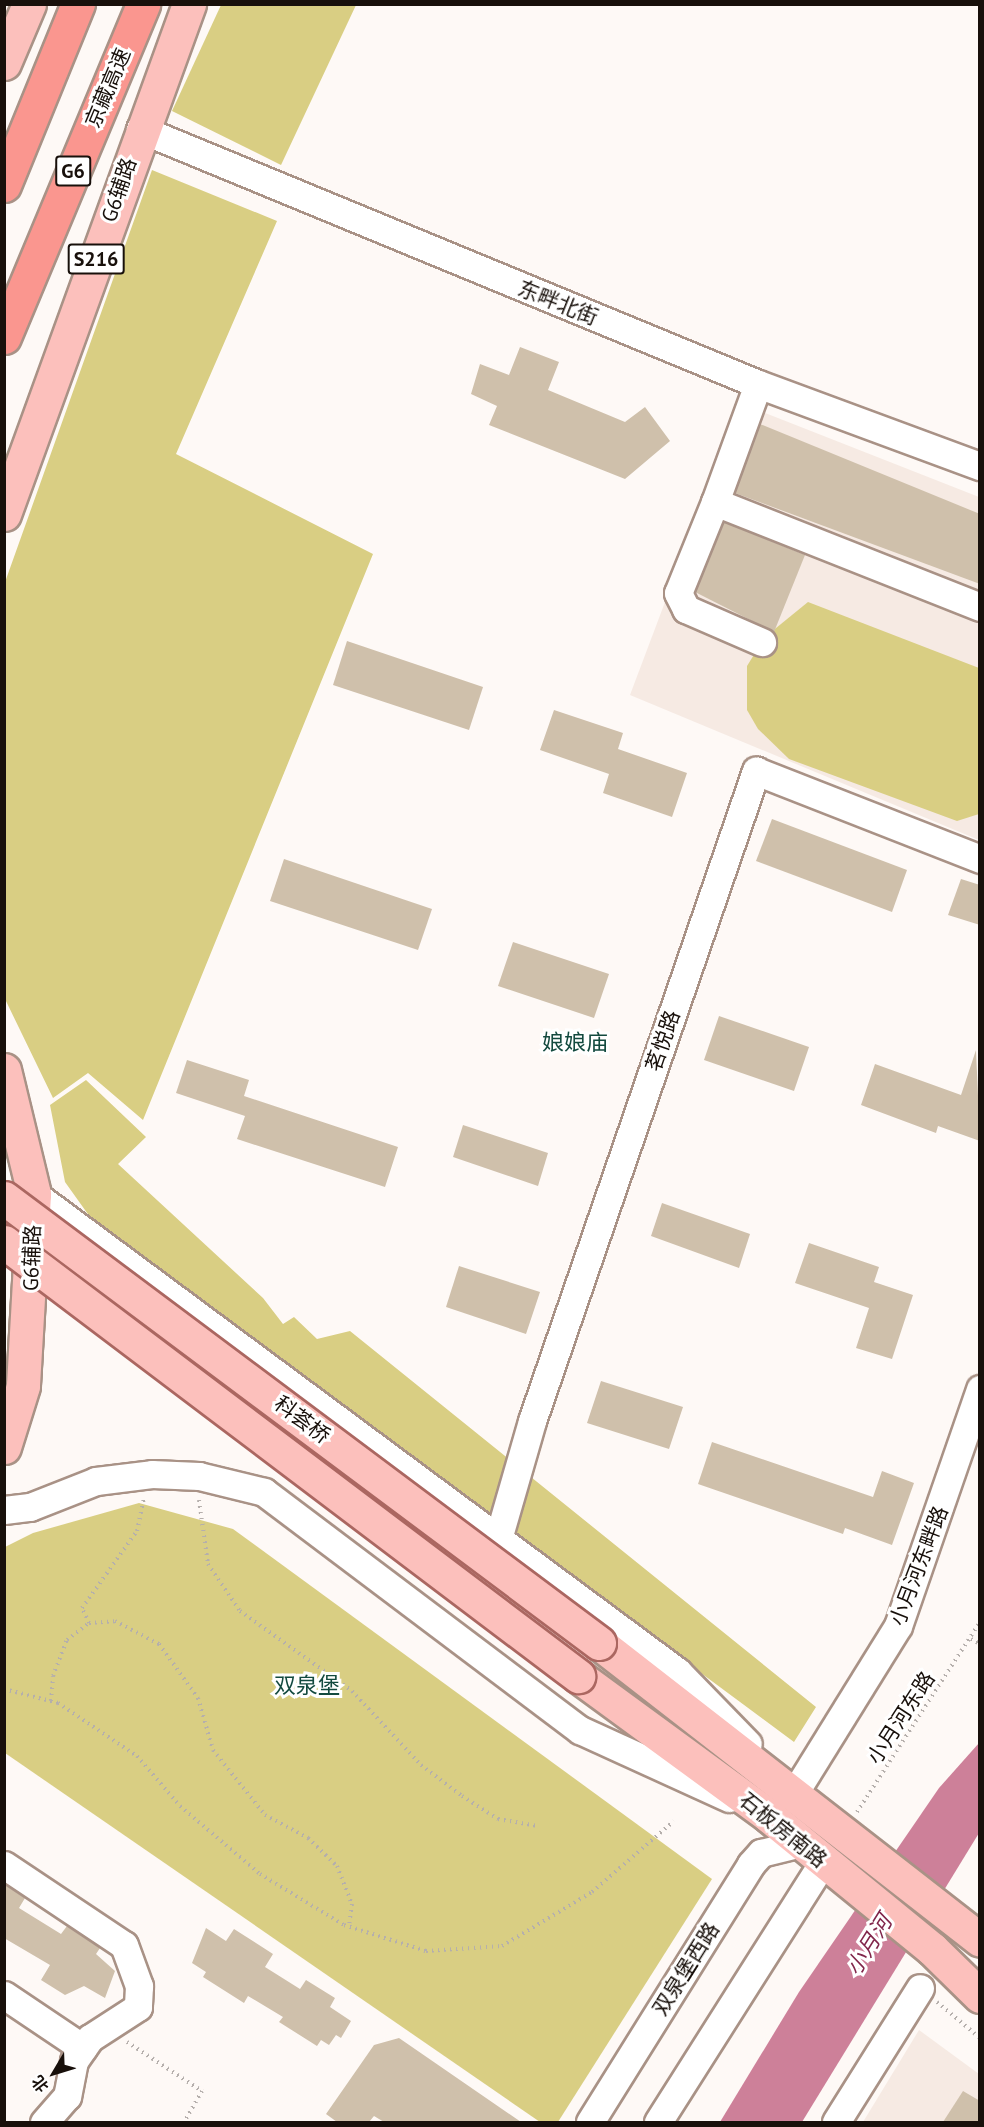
<!DOCTYPE html>
<html>
<head>
<meta charset="utf-8">
<style>
	body { margin:0 }
	#map { position:relative; width:984px; height:2127px; overflow:hidden; background:#fef9f6; font-family:"PT Sans","Noto Sans SC",sans-serif }
	div>[style] { position:absolute }
	.built>* { inset:0; background:#f6eae3 }
	.green>* { inset:0; background:#d9ce83 }
	.water>* { inset:0; background:#cd8099 }
	.building>* { inset:0; background:#cfc0ab }
	.path>* { height:4px; margin-top:-2px; transform-origin:0; background:repeating-linear-gradient(90deg,#b5afac 0 1.5px,transparent 0 6px) }
	.roads { filter:drop-shadow(2px 0 #a99286) drop-shadow(-2px 0 #a99286) drop-shadow(0 2px #a99286) drop-shadow(0 -2px #a99286) }
	.minor>* { height:27px; margin:-13.5px; padding:0 13.5px; transform-origin:13.5px; border-radius:13.5px; background:#fff }
	.major>* { height:33px; margin:-16.5px; padding:0 16.5px; transform-origin:16.5px; border-radius:16.5px; background:#fcc0bc }
	.highway>* { height:33px; margin:-16.5px; padding:0 16.5px; transform-origin:16.5px; border-radius:16.5px; background:#fa968f }
	.bridges { filter:drop-shadow(2px 0 #ab6761) drop-shadow(-2px 0 #ab6761) drop-shadow(0 2px #ab6761) drop-shadow(0 -2px #ab6761) }
	.major-bridge>* { height:33px; margin:-16.5px; padding:0 16.5px; transform-origin:16.5px; border-radius:16.5px; background:#fcc0bc }
	span { translate:-50% -50%; white-space:nowrap; text-align:center; line-height:1.15; -webkit-text-stroke:6px #fff; paint-order:stroke }
	.shield-label span { padding:2px 4px; background:#fff; border:2px solid; border-radius:4px; -webkit-text-stroke-width:0 }
	.shield-label { font-size:20px; color:#18100b; font-weight:700 }
	.street-label { font-size:21px; color:#18100b }
	.neighbourhood-label { font-size:22px; color:#134a3f }
	.water-label { font-size:22px; color:#81264b; font-style:italic }
	.frame { position:absolute; inset:0; border:6px solid #18100b; pointer-events:none }
	.north { position:absolute; left:24px; top:2043px; width:60px; height:60px; -webkit-text-stroke:4px #fff; paint-order:stroke; rotate:232deg; font-size:16px; font-weight:700; line-height:24px; text-align:center; color:#18100b }
	.north::after { content:''; display:block; margin:auto; width:21px; height:27px; background:#18100b; clip-path:polygon(50% 0,100% 100%,50% 72%,0 100%) }
</style>
</head>
<body>
<div id="map">
	<div class="built">
		<div style="clip-path:polygon(740px 403px,979px 497px,979px 840px,630px 695px)"></div>
		<div style="clip-path:polygon(919px 2030px,979px 2074px,979px 2122px,863px 2122px)"></div>
	</div>
	<div class="green">
		<div style="clip-path:polygon(221px 5px,356px 5px,281px 165px,172px 111px)"></div>
		<div style="clip-path:polygon(152px 170px,277px 221px,176px 454px,373px 554px,143px 1120px,88px 1073px,53px 1098px,5px 999px,4px 585px)"></div>
		<div style="clip-path:polygon(808px 602px,979px 668px,979px 814px,957px 821px,789px 759px,758px 729px,747px 710px,747px 666px,765px 637px)"></div>
		<div style="clip-path:polygon(86px 1080px,146px 1137px,118px 1164px,263px 1298px,283px 1324px,294px 1317px,317px 1339px,350px 1331px,816px 1707px,794px 1742px,95px 1224px,65px 1182px,50px 1105px)"></div>
		<div style="clip-path:polygon(139px 1503px,233px 1529px,712px 1879px,558px 2122px,540px 2122px,5px 1753px,5px 1547px,33px 1533px)"></div>
	</div>
	<div class="water">
		<div style="clip-path:polygon(979px 1743px,979px 1833px,802px 2122px,720px 2122px,799px 1992px,939px 1788px)"></div>
	</div>
	<div class="building">
		<div style="clip-path:polygon(520px 347px,559px 362px,548px 390px,625px 422px,645px 407px,670px 441px,625px 479px,489px 425px,497px 406px,471px 394px,480px 364px,509px 375px)"></div>
		<div style="clip-path:polygon(760px 424px,980px 514px,980px 584px,735px 493px)"></div>
		<div style="clip-path:polygon(724px 522px,805px 555px,774px 632px,695px 592px)"></div>
		<div style="clip-path:polygon(347px 641px,483px 687px,469px 730px,333px 685px)"></div>
		<div style="clip-path:polygon(554px 710px,623px 733px,618px 749px,687px 773px,672px 817px,603px 793px,609px 774px,540px 750px)"></div>
		<div style="clip-path:polygon(772px 819px,907px 870px,892px 912px,756px 861px)"></div>
		<div style="clip-path:polygon(284px 859px,432px 909px,418px 950px,270px 901px)"></div>
		<div style="clip-path:polygon(961px 879px,980px 885px,980px 925px,948px 915px)"></div>
		<div style="clip-path:polygon(513px 942px,609px 974px,594px 1018px,498px 986px)"></div>
		<div style="clip-path:polygon(719px 1016px,809px 1047px,794px 1091px,704px 1060px)"></div>
		<div style="clip-path:polygon(976px 1050px,980px 1141px,938px 1126px,936px 1133px,861px 1105px,875px 1064px,961px 1095px)"></div>
		<div style="clip-path:polygon(187px 1060px,249px 1080px,244px 1096px,398px 1147px,385px 1187px,237px 1139px,245px 1116px,176px 1093px)"></div>
		<div style="clip-path:polygon(463px 1125px,548px 1153px,538px 1186px,453px 1157px)"></div>
		<div style="clip-path:polygon(662px 1203px,750px 1234px,739px 1268px,651px 1236px)"></div>
		<div style="clip-path:polygon(809px 1243px,879px 1267px,874px 1282px,913px 1295px,892px 1359px,856px 1348px,869px 1308px,795px 1283px)"></div>
		<div style="clip-path:polygon(459px 1266px,540px 1292px,526px 1334px,446px 1307px)"></div>
		<div style="clip-path:polygon(601px 1381px,683px 1407px,669px 1449px,587px 1423px)"></div>
		<div style="clip-path:polygon(712px 1442px,873px 1497px,882px 1471px,914px 1483px,892px 1545px,845px 1528px,843px 1534px,698px 1484px)"></div>
		<div style="clip-path:polygon(4px 1884px,25px 1898px,19px 1908px,61px 1934px,67px 1926px,100px 1948px,96px 1954px,115px 1971px,105px 1998px,84px 1986px,65px 1995px,41px 1980px,50px 1965px,4px 1938px)"></div>
		<div style="clip-path:polygon(206px 1928px,226px 1941px,234px 1929px,273px 1954px,265px 1967px,300px 1989px,306px 1980px,335px 1998px,330px 2007px,351px 2021px,341px 2038px,336px 2035px,329px 2045px,321px 2040px,317px 2046px,279px 2022px,283px 2017px,248px 1996px,244px 2003px,203px 1977px,206px 1972px,192px 1963px)"></div>
		<div style="clip-path:polygon(399px 2038px,521px 2122px,384px 2122px,374px 2116px,369px 2122px,337px 2122px,326px 2114px,374px 2045px)"></div>
		<div style="clip-path:polygon(963px 2091px,980px 2101px,980px 2122px,943px 2122px)"></div>
	</div>
	<div class="path">
		<div style="left:199px;top:1500px;width:65px;rotate:82deg"></div>
		<div style="left:208px;top:1564px;width:57px;rotate:55.8deg"></div>
		<div style="left:240px;top:1611px;width:138px;rotate:35.5deg"></div>
		<div style="left:352px;top:1691px;width:101px;rotate:47deg"></div>
		<div style="left:421px;top:1765px;width:51px;rotate:37.1deg"></div>
		<div style="left:462px;top:1796px;width:43px;rotate:32.6deg"></div>
		<div style="left:498px;top:1819px;width:39px;rotate:10deg"></div>
		<div style="left:89px;top:1623px;width:26px;rotate:-4deg"></div>
		<div style="left:115px;top:1621px;width:50px;rotate:27.6deg"></div>
		<div style="left:159px;top:1644px;width:67px;rotate:54.2deg"></div>
		<div style="left:198px;top:1698px;width:54px;rotate:73.9deg"></div>
		<div style="left:213px;top:1750px;width:83px;rotate:51.3deg"></div>
		<div style="left:265px;top:1815px;width:49px;rotate:28.1deg"></div>
		<div style="left:308px;top:1838px;width:40px;rotate:44deg"></div>
		<div style="left:337px;top:1866px;width:41px;rotate:68.5deg"></div>
		<div style="left:352px;top:1904px;width:22px;rotate:98deg"></div>
		<div style="left:971px;top:1639px;width:10px;rotate:29deg"></div>
		<div style="left:4px;top:1689px;width:56px;rotate:14.5deg"></div>
		<div style="left:58px;top:1703px;width:95px;rotate:33.9deg"></div>
		<div style="left:137px;top:1756px;width:66px;rotate:49.3deg"></div>
		<div style="left:180px;top:1806px;width:105px;rotate:40.4deg"></div>
		<div style="left:260px;top:1874px;width:98px;rotate:31.3deg"></div>
		<div style="left:344px;top:1925px;width:86px;rotate:17.6deg"></div>
		<div style="left:426px;top:1951px;width:76px;rotate:-3.8deg"></div>
		<div style="left:502px;top:1946px;width:105px;rotate:-31deg"></div>
		<div style="left:592px;top:1892px;width:108px;rotate:-40.9deg"></div>
		<div style="left:51px;top:1701px;width:25px;rotate:-85deg"></div>
		<div style="left:53px;top:1676px;width:39px;rotate:-69deg"></div>
		<div style="left:67px;top:1640px;width:28px;rotate:-38deg"></div>
		<div style="left:89px;top:1623px;width:17px;rotate:-115deg"></div>
		<div style="left:82px;top:1608px;width:95px;rotate:-54.5deg"></div>
		<div style="left:137px;top:1531px;width:35px;rotate:-78deg"></div>
		<div style="left:857px;top:1812px;width:226px;rotate:-57.1deg"></div>
		<div style="left:937px;top:2002px;width:56px;rotate:39.9deg"></div>
		<div style="left:127px;top:2042px;width:90px;rotate:33.2deg"></div>
		<div style="left:202px;top:2091px;width:36px;rotate:120deg"></div>
	</div>
	<div class="roads">
		<div class="minor">
			<div style="left:140px;top:129px;width:669px;rotate:22.42deg"></div>
			<div style="left:758px;top:384px;width:237px;rotate:20.3deg"></div>
			<div style="left:758px;top:384px;width:126px;rotate:110deg"></div>
			<div style="left:715px;top:502px;width:285px;rotate:21.6deg"></div>
			<div style="left:715px;top:502px;width:98px;rotate:112.1deg"></div>
			<div style="left:678px;top:593px;width:18px;rotate:63deg"></div>
			<div style="left:686px;top:609px;width:83px;rotate:23.5deg"></div>
			<div style="left:34px;top:1194px;width:802px;rotate:36.58deg"></div>
			<div style="left:678px;top:1672px;width:100px;rotate:45.8deg"></div>
			<div style="left:4px;top:1510px;width:26px;rotate:-7deg"></div>
			<div style="left:30px;top:1507px;width:71px;rotate:-21.5deg"></div>
			<div style="left:96px;top:1481px;width:56px;rotate:-7.1deg"></div>
			<div style="left:152px;top:1474px;width:47px;rotate:2.4deg"></div>
			<div style="left:199px;top:1476px;width:67px;rotate:13.8deg"></div>
			<div style="left:264px;top:1492px;width:396px;rotate:37deg"></div>
			<div style="left:580px;top:1730px;width:164px;rotate:24.5deg"></div>
			<div style="left:498px;top:1539px;width:123px;rotate:-73.9deg"></div>
			<div style="left:532px;top:1421px;width:688px;rotate:-70.99deg"></div>
			<div style="left:756px;top:771px;width:241px;rotate:21.4deg"></div>
			<div style="left:795px;top:1792px;width:195px;rotate:-58.2deg"></div>
			<div style="left:898px;top:1626px;width:251px;rotate:-70.9deg"></div>
			<div style="left:4px;top:1865px;width:144px;rotate:33.7deg"></div>
			<div style="left:124px;top:1945px;width:44px;rotate:69.9deg"></div>
			<div style="left:139px;top:1986px;width:21px;rotate:93deg"></div>
			<div style="left:138px;top:2007px;width:57px;rotate:147.1deg"></div>
			<div style="left:90px;top:2038px;width:28px;rotate:125deg"></div>
			<div style="left:74px;top:2061px;width:36px;rotate:101deg"></div>
			<div style="left:67px;top:2096px;width:35px;rotate:131deg"></div>
			<div style="left:4px;top:1995px;width:95px;rotate:33.9deg"></div>
			<div style="left:590px;top:2122px;width:304px;rotate:-58deg"></div>
			<div style="left:751px;top:1864px;width:15px;rotate:-48deg"></div>
			<div style="left:761px;top:1853px;width:41px;rotate:-14deg"></div>
			<div style="left:658px;top:2122px;width:308px;rotate:-57.6deg"></div>
			<div style="left:836px;top:2122px;width:158px;rotate:-57.9deg"></div>
		</div>
		<div class="major">
			<div style="left:4px;top:63px;width:64px;rotate:-67deg"></div>
			<div style="left:4px;top:514px;width:543px;rotate:-70.06deg"></div>
			<div style="left:4px;top:1070px;width:128px;rotate:76.4deg"></div>
			<div style="left:34px;top:1194px;width:192px;rotate:93.3deg"></div>
			<div style="left:23px;top:1386px;width:64px;rotate:107.3deg"></div>
			<div style="left:599px;top:1643px;width:483px;rotate:37.9deg"></div>
			<div style="left:578px;top:1676px;width:237px;rotate:36.2deg"></div>
			<div style="left:769px;top:1816px;width:210px;rotate:39.2deg"></div>
			<div style="left:932px;top:1949px;width:67px;rotate:44.4deg"></div>
		</div>
		<div class="highway">
			<div style="left:4px;top:185px;width:196px;rotate:-67.8deg"></div>
			<div style="left:4px;top:337px;width:361px;rotate:-67.3deg"></div>
		</div>
	</div>
	<div class="bridges">
		<div class="major-bridge">
			<div style="left:4px;top:1198px;width:743px;rotate:36.79deg"></div>
			<div style="left:4px;top:1242px;width:720px;rotate:37.09deg"></div>
		</div>
	</div>
	<div class="shield-label">
		<span style="left:73px;top:171px">G6</span>
		<span style="left:96px;top:259px">S216</span>
	</div>
	<div class="street-label">
		<span style="left:108px;top:88px;rotate:-67deg">京藏高速</span>
		<span style="left:119px;top:190px;rotate:-71deg">G6辅路</span>
		<span style="left:558px;top:303px;rotate:22deg">东畔北街</span>
		<span style="left:663px;top:1041px;rotate:-71deg">茗悦路</span>
		<span style="left:32px;top:1258px;rotate:-88deg">G6辅路</span>
		<span style="left:302px;top:1420px;rotate:37deg">科荟桥</span>
		<span style="left:919px;top:1566px;rotate:-69deg">小月河东畔路</span>
		<span style="left:901px;top:1718px;rotate:-57deg">小月河东路</span>
		<span style="left:783px;top:1830px;rotate:39deg">石板房南路</span>
		<span style="left:686px;top:1969px;rotate:-58deg">双泉堡西路</span>
	</div>
	<div class="neighbourhood-label">
		<span style="left:575px;top:1043px">娘娘庙</span>
		<span style="left:307px;top:1686px">双泉堡</span>
	</div>
	<div class="water-label">
		<span style="left:869px;top:1945px;rotate:-58deg">小月河</span>
	</div>
	<div class="frame"></div>
	<div class="north">北</div>
</div>
</body>
</html>
